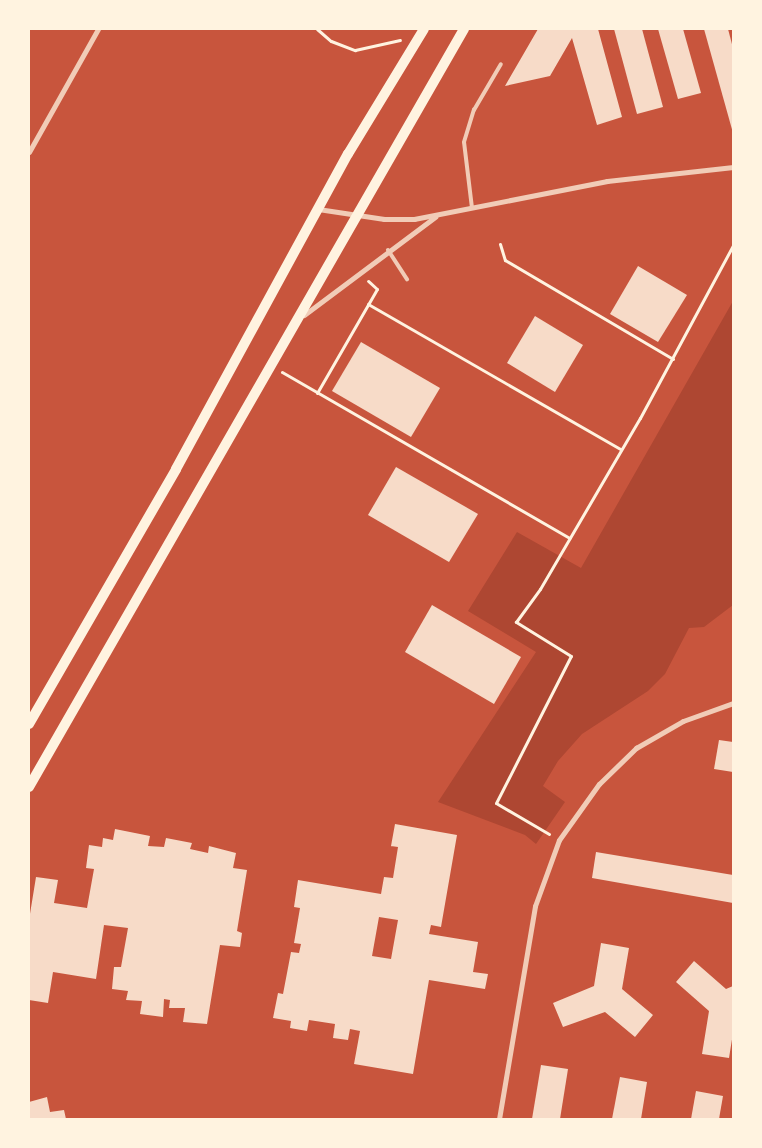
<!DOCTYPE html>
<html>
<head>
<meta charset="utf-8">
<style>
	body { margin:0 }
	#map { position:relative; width:762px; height:1148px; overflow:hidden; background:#c8553d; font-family:"Alegreya Sans",sans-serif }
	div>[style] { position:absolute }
	.green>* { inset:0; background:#ae4732 }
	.building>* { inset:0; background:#f7dbc8 }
	.path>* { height:3px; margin:-1.5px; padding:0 1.5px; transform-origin:1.5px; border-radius:1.5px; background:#fff3e0 }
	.service>* { height:4px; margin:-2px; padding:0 2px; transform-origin:2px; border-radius:2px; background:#f1ccb7 }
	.minor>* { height:5px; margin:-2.5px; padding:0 2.5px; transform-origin:2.5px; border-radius:2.5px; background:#f1ccb7 }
	.secondary>* { height:10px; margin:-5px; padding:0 5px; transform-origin:5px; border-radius:5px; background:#fff3e0 }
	span { translate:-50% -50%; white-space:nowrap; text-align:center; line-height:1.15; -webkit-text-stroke:5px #fff3e0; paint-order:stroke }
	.frame { position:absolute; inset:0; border:30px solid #fff3e0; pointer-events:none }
</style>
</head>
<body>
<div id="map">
	<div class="green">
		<div style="clip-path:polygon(733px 301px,733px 605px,704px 627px,689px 628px,665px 674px,648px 691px,582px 734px,558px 761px,543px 786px,565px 802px,536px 844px,525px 835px,438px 802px,536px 652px,468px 611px,517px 532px,581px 568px)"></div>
	</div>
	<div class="building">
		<div style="clip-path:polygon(538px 29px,598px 29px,622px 117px,597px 125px,572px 38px,550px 76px,505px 86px)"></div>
		<div style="clip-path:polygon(614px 29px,642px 29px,663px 107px,637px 114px)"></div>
		<div style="clip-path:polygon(658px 29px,683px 29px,701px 93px,678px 99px)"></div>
		<div style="clip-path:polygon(704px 29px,728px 29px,733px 48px,733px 133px)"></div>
		<div style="clip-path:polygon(638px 266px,687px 295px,658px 342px,610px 314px)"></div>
		<div style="clip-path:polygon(535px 316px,583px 345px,555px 392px,507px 363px)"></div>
		<div style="clip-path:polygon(361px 342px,440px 388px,411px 437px,332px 391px)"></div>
		<div style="clip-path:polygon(396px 467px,478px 514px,449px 562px,368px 515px)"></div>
		<div style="clip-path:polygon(432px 605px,521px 657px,494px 704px,405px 652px)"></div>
		<div style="clip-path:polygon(719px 740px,733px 742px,733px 772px,714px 769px)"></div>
		<div style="clip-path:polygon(evenodd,395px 824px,457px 835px,441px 927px,431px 925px,429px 934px,478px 942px,473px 972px,488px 974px,485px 989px,429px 980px,413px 1074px,354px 1064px,360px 1031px,350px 1029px,348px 1040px,333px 1038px,335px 1024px,309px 1020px,307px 1031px,290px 1028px,291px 1021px,273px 1018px,278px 993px,283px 994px,291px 952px,299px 953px,301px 944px,294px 943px,300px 908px,294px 907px,298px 880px,381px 894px,384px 877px,393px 878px,398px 847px,391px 846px,395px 824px,379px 917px,398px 920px,391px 959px,372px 956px,379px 917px)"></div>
		<div style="clip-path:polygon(115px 829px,150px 836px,148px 846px,164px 847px,166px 838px,192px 843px,190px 849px,208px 853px,209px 846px,236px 853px,233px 868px,247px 870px,237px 931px,242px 933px,240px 947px,220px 945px,207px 1024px,183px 1022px,185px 1008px,169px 1008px,170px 1000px,164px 999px,163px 1017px,140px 1014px,142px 1001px,126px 1000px,128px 991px,112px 989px,114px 967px,121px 967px,128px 928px,104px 925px,96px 979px,53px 972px,48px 1003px,29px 1000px,29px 920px,36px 877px,58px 880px,54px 903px,87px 908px,94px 869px,86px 868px,89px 845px,102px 847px,103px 838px,113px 840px)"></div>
		<div style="clip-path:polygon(596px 852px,733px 875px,733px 903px,592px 878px)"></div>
		<div style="clip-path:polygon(601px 943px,629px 948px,622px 989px,653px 1015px,635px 1037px,605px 1012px,563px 1027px,553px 1003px,594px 986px)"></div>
		<div style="clip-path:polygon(694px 961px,726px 989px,733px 986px,733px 1033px,729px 1058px,702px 1054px,709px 1011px,676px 982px)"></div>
		<div style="clip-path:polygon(541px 1065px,568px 1069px,560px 1119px,532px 1119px)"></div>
		<div style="clip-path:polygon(620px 1077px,647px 1082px,641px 1119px,612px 1119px)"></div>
		<div style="clip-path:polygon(696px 1091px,723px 1096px,719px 1119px,691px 1119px)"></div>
		<div style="clip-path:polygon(47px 1097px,50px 1112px,64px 1110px,66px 1119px,29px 1119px,29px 1102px)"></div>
	</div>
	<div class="path">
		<div style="left:317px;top:29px;width:18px;rotate:41deg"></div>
		<div style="left:331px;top:41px;width:26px;rotate:21deg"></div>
		<div style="left:355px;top:50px;width:46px;rotate:-12.5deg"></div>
		<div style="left:500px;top:244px;width:17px;rotate:73deg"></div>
		<div style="left:505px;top:260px;width:195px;rotate:30.5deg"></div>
		<div style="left:368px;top:304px;width:291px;rotate:29.9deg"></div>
		<div style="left:282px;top:372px;width:332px;rotate:30deg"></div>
		<div style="left:317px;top:393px;width:120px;rotate:-60deg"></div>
		<div style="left:377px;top:289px;width:12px;rotate:-138deg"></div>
		<div style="left:549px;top:834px;width:61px;rotate:-149.7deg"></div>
		<div style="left:496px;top:803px;width:165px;rotate:-63deg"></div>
		<div style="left:571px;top:656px;width:65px;rotate:-148.3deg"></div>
		<div style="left:516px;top:622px;width:41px;rotate:-54deg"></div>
		<div style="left:540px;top:589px;width:198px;rotate:-59.7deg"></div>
		<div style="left:640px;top:418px;width:196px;rotate:-61.7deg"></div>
	</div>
	<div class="service">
		<div style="left:472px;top:208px;width:66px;rotate:-96.9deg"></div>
		<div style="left:464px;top:142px;width:34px;rotate:-73deg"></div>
		<div style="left:474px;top:110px;width:53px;rotate:-59.6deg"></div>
		<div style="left:388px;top:250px;width:35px;rotate:57deg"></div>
	</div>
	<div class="minor">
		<div style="left:29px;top:152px;width:141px;rotate:-60.7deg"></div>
		<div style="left:318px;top:209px;width:67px;rotate:8.6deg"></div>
		<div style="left:384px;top:219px;width:30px"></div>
		<div style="left:414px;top:219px;width:197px;rotate:-11.1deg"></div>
		<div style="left:607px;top:181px;width:127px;rotate:-6.3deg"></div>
		<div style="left:304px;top:315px;width:164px;rotate:-36.8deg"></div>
		<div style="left:499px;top:1119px;width:216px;rotate:-80.4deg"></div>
		<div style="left:535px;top:906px;width:70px;rotate:-70deg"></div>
		<div style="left:559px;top:840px;width:69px;rotate:-54.5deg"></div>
		<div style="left:599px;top:784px;width:52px;rotate:-44.2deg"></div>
		<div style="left:636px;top:748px;width:54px;rotate:-29.9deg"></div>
		<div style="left:683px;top:721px;width:53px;rotate:-19.8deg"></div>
	</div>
	<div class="secondary">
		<div style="left:29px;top:724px;width:294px;rotate:-60deg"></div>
		<div style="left:176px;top:469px;width:359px;rotate:-61.4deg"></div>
		<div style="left:348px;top:154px;width:146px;rotate:-58.7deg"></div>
		<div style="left:29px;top:787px;width:874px;rotate:-60.15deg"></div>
	</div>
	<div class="frame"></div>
</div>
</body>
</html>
